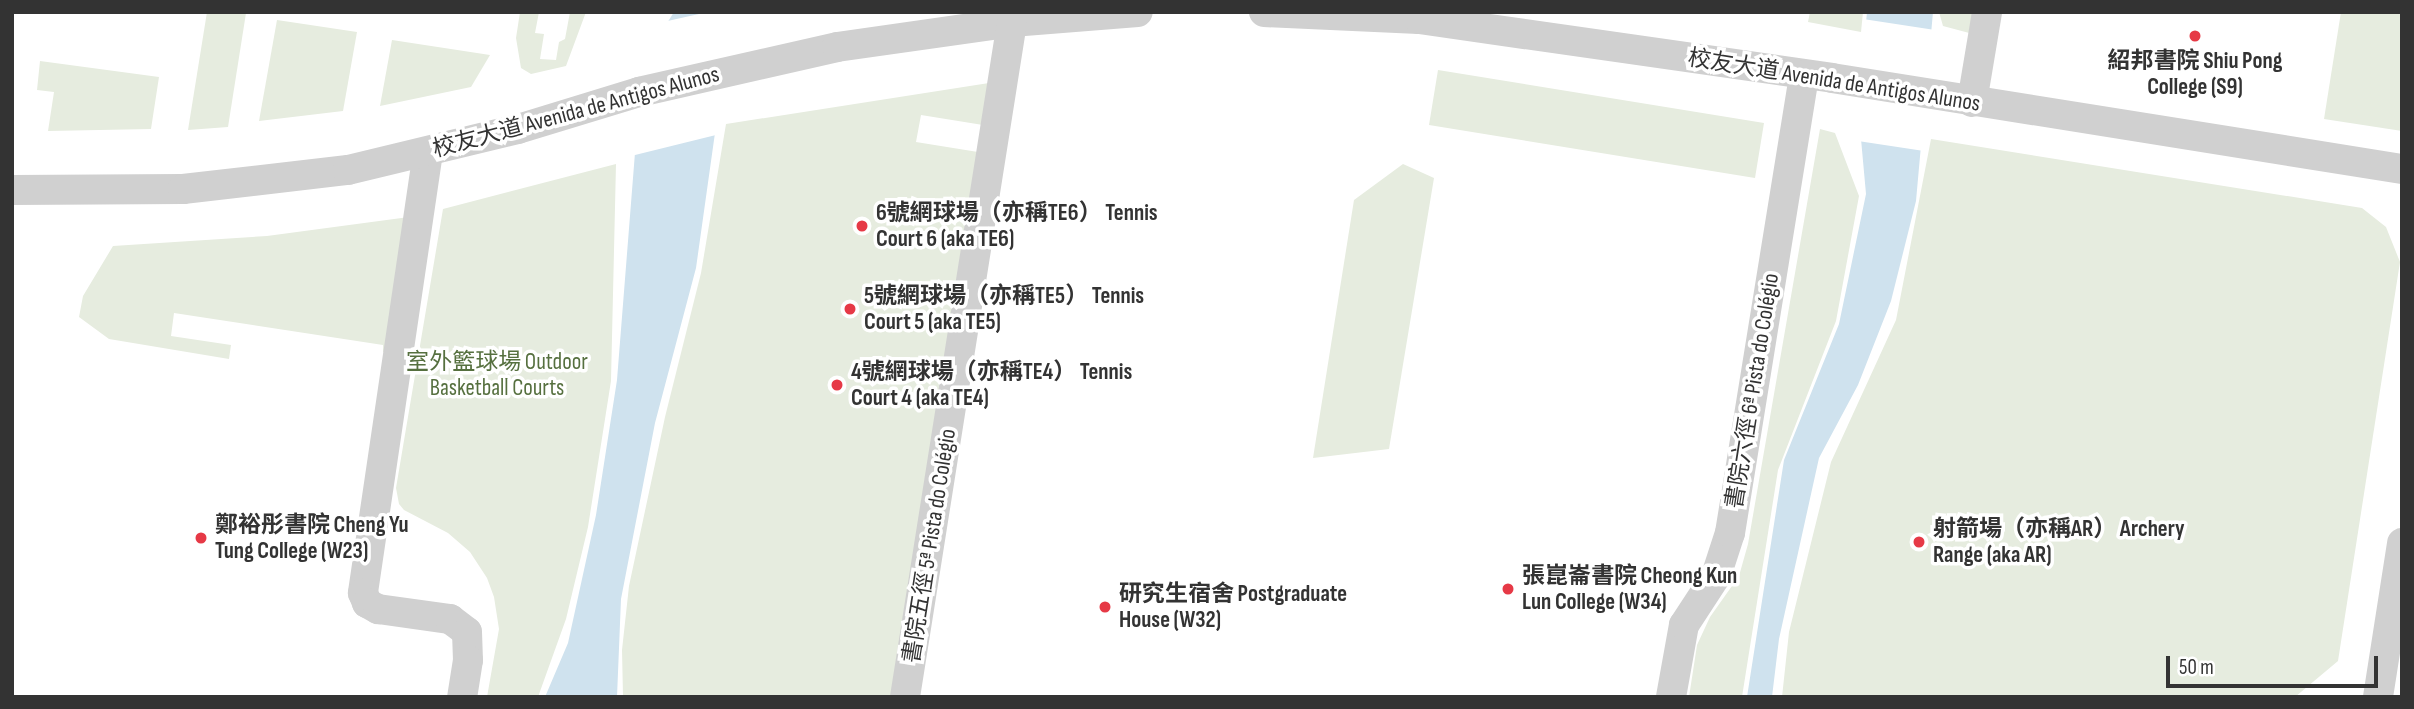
<!DOCTYPE html>
<html>
<head>
<meta charset="utf-8">
<style>
	body { margin:0 }
	#map { position:relative; width:2414px; height:709px; overflow:hidden; background:#fff; font-family:"Sofia Sans Condensed","Noto Sans SC",sans-serif }
	div>[style] { position:absolute }
	.green>* { inset:0; background:#e6ecdf }
	.water>* { inset:0; background:#cfe2ee }
	.pier>* { inset:0; background:#fff }
	.street>* { height:30px; margin:-15px; padding:0 15px; transform-origin:15px; border-radius:15px; background:#d0d0d0 }
	.dots>* { width:19px; height:19px; translate:-50% -50%; box-sizing:border-box; border:4px solid #fff; border-radius:50% }
	span { translate:-50% -50%; white-space:nowrap; text-align:center; line-height:1.15; -webkit-text-stroke:7px #fff; paint-order:stroke }
	.poi-label { font-size:23px; color:#333; font-weight:700 }
	.left { translate:0 -50%; text-align:left }
	.street-label { font-size:23px; color:#333 }
	.park-label { font-size:23px; color:#56703f }
	.frame { position:absolute; inset:0; border:14px solid #333; pointer-events:none }
	.scale { position:absolute; left:2166px; top:656px; width:212px; height:32px; box-sizing:border-box; border:4px solid #333; border-top:0; padding-left:9px; font-size:21px; line-height:24px; white-space:nowrap; color:#333; -webkit-text-stroke:5px #fff; paint-order:stroke }
</style>
</head>
<body>
<div id="map">
	<div class="green">
		<div style="clip-path:polygon(207px 12px,246px 13px,228px 127px,188px 130px)"></div>
		<div style="clip-path:polygon(520px 12px,539px 12px,535px 33px,544px 34px,540px 59px,556px 60px,559px 42px,565px 39px,570px 12px,586px 12px,566px 66px,531px 74px,521px 68px,516px 38px)"></div>
		<div style="clip-path:polygon(1810px 12px,1863px 12px,1861px 32px,1808px 22px)"></div>
		<div style="clip-path:polygon(1939px 12px,1976px 12px,1973px 34px,1943px 26px)"></div>
		<div style="clip-path:polygon(2341px 12px,2402px 12px,2402px 131px,2324px 119px)"></div>
		<div style="clip-path:polygon(277px 20px,357px 32px,343px 111px,259px 121px)"></div>
		<div style="clip-path:polygon(392px 40px,490px 55px,471px 87px,380px 106px)"></div>
		<div style="clip-path:polygon(40px 61px,159px 77px,151px 129px,48px 131px,54px 92px,37px 90px)"></div>
		<div style="clip-path:polygon(1438px 70px,1764px 123px,1755px 178px,1429px 125px)"></div>
		<div style="clip-path:polygon(989px 83px,983px 125px,921px 115px,916px 142px,978px 152px,894px 697px,623px 697px,622px 650px,629px 586px,665px 417px,701px 273px,726px 124px)"></div>
		<div style="clip-path:polygon(1820px 129px,1835px 133px,1859px 196px,1836px 321px,1778px 470px,1742px 697px,1689px 697px,1697px 645px,1710px 617px,1739px 576px,1748px 544px)"></div>
		<div style="clip-path:polygon(1931px 139px,2362px 208px,2386px 227px,2400px 262px,2338px 661px,2295px 697px,1782px 697px,1789px 632px,1831px 462px,1896px 320px)"></div>
		<div style="clip-path:polygon(616px 164px,611px 381px,588px 527px,566px 619px,538px 697px,487px 697px,499px 629px,494px 597px,487px 578px,470px 552px,448px 533px,404px 510px,399px 504px,396px 488px,443px 209px)"></div>
		<div style="clip-path:polygon(1403px 164px,1434px 178px,1389px 449px,1313px 458px,1354px 200px)"></div>
		<div style="clip-path:polygon(409px 217px,393px 354px,383px 352px,383px 345px,174px 313px,171px 336px,231px 345px,229px 359px,109px 339px,79px 317px,83px 296px,113px 246px,267px 236px)"></div>
	</div>
	<div class="water">
		<div style="clip-path:polygon(674px 12px,732px 12px,696px 268px,655px 423px,621px 599px,617px 697px,545px 697px,568px 643px,596px 515px,617px 380px,636px 140px,654px 44px)"></div>
		<div style="clip-path:polygon(1867px 12px,1933px 12px,1916px 201px,1891px 301px,1858px 385px,1819px 458px,1779px 639px,1772px 697px,1747px 697px,1784px 460px,1839px 324px,1866px 194px,1858px 106px)"></div>
	</div>
	<div class="pier">
		<div style="clip-path:polygon(708px 12px,736px 12px,731px 74px,720px 134px,631px 156px,639px 97px,651px 43px,663px 22px)"></div>
		<div style="clip-path:polygon(1863px 19px,1935px 30px,1924px 151px,1858px 141px,1855px 106px)"></div>
	</div>
	<div class="street">
		<div style="left:1264px;top:12px;width:155px;rotate:2.6deg"></div>
		<div style="left:1419px;top:19px;width:417px;rotate:8.1deg"></div>
		<div style="left:1832px;top:78px;width:577px;rotate:9.07deg"></div>
		<div style="left:1972px;top:102px;width:91px;rotate:-80.5deg"></div>
		<div style="left:428px;top:152px;width:446px;rotate:98.4deg"></div>
		<div style="left:363px;top:593px;width:11px;rotate:68deg"></div>
		<div style="left:367px;top:603px;width:13px;rotate:29deg"></div>
		<div style="left:378px;top:609px;width:73px;rotate:7.9deg"></div>
		<div style="left:450px;top:619px;width:21px;rotate:37deg"></div>
		<div style="left:467px;top:632px;width:28px;rotate:88deg"></div>
		<div style="left:468px;top:660px;width:37px;rotate:99deg"></div>
		<div style="left:12px;top:190px;width:171px;rotate:-0.3deg"></div>
		<div style="left:183px;top:189px;width:166px;rotate:-6.6deg"></div>
		<div style="left:348px;top:170px;width:175px;rotate:-13.6deg"></div>
		<div style="left:518px;top:129px;width:127px;rotate:-17deg"></div>
		<div style="left:639px;top:92px;width:203px;rotate:-12.8deg"></div>
		<div style="left:837px;top:47px;width:177px;rotate:-8.1deg"></div>
		<div style="left:1012px;top:22px;width:126px;rotate:-4.5deg"></div>
		<div style="left:905px;top:697px;width:683px;rotate:-80.99deg"></div>
		<div style="left:1671px;top:697px;width:73px;rotate:-79.8deg"></div>
		<div style="left:1684px;top:625px;width:59px;rotate:-56.9deg"></div>
		<div style="left:1716px;top:576px;width:45px;rotate:-72deg"></div>
		<div style="left:1730px;top:533px;width:464px;rotate:-80.8deg"></div>
		<div style="left:2378px;top:697px;width:156px;rotate:-81.1deg"></div>
	</div>
	<div class="dots">
		<div style="left:2195px;top:36px;background:#e63946"></div>
		<div style="left:862px;top:226px;background:#e63946"></div>
		<div style="left:850px;top:309px;background:#e63946"></div>
		<div style="left:837px;top:385px;background:#e63946"></div>
		<div style="left:201px;top:538px;background:#e63946"></div>
		<div style="left:1919px;top:542px;background:#e63946"></div>
		<div style="left:1508px;top:589px;background:#e63946"></div>
		<div style="left:1105px;top:607px;background:#e63946"></div>
	</div>
	<div class="poi-label">
		<span style="left:2195px;top:74px">紹邦書院 Shiu Pong<br>College (S9)</span>
		<span class="left" style="left:876px;top:226px">6號網球場（亦稱TE6） Tennis<br>Court 6 (aka TE6)</span>
		<span class="left" style="left:864px;top:309px">5號網球場（亦稱TE5） Tennis<br>Court 5 (aka TE5)</span>
		<span class="left" style="left:851px;top:385px">4號網球場（亦稱TE4） Tennis<br>Court 4 (aka TE4)</span>
		<span class="left" style="left:215px;top:538px">鄭裕彤書院 Cheng Yu<br>Tung College (W23)</span>
		<span class="left" style="left:1933px;top:542px">射箭場（亦稱AR） Archery<br>Range (aka AR)</span>
		<span class="left" style="left:1522px;top:589px">張崑崙書院 Cheong Kun<br>Lun College (W34)</span>
		<span class="left" style="left:1119px;top:607px">研究生宿舍 Postgraduate<br>House (W32)</span>
	</div>
	<div class="street-label">
		<span style="left:1834px;top:81px;rotate:9deg">校友大道 Avenida de Antigos Alunos</span>
		<span style="left:576px;top:112px;rotate:-15deg">校友大道 Avenida de Antigos Alunos</span>
		<span style="left:1753px;top:391px;rotate:-81deg">書院六徑 6ª Pista do Colégio</span>
		<span style="left:930px;top:546px;rotate:-81deg">書院五徑 5ª Pista do Colégio</span>
	</div>
	<div class="park-label">
		<span style="left:497px;top:375px">室外籃球場 Outdoor<br>Basketball Courts</span>
	</div>
	<div class="frame"></div>
	<div class="scale">50 m</div>
</div>
</body>
</html>
